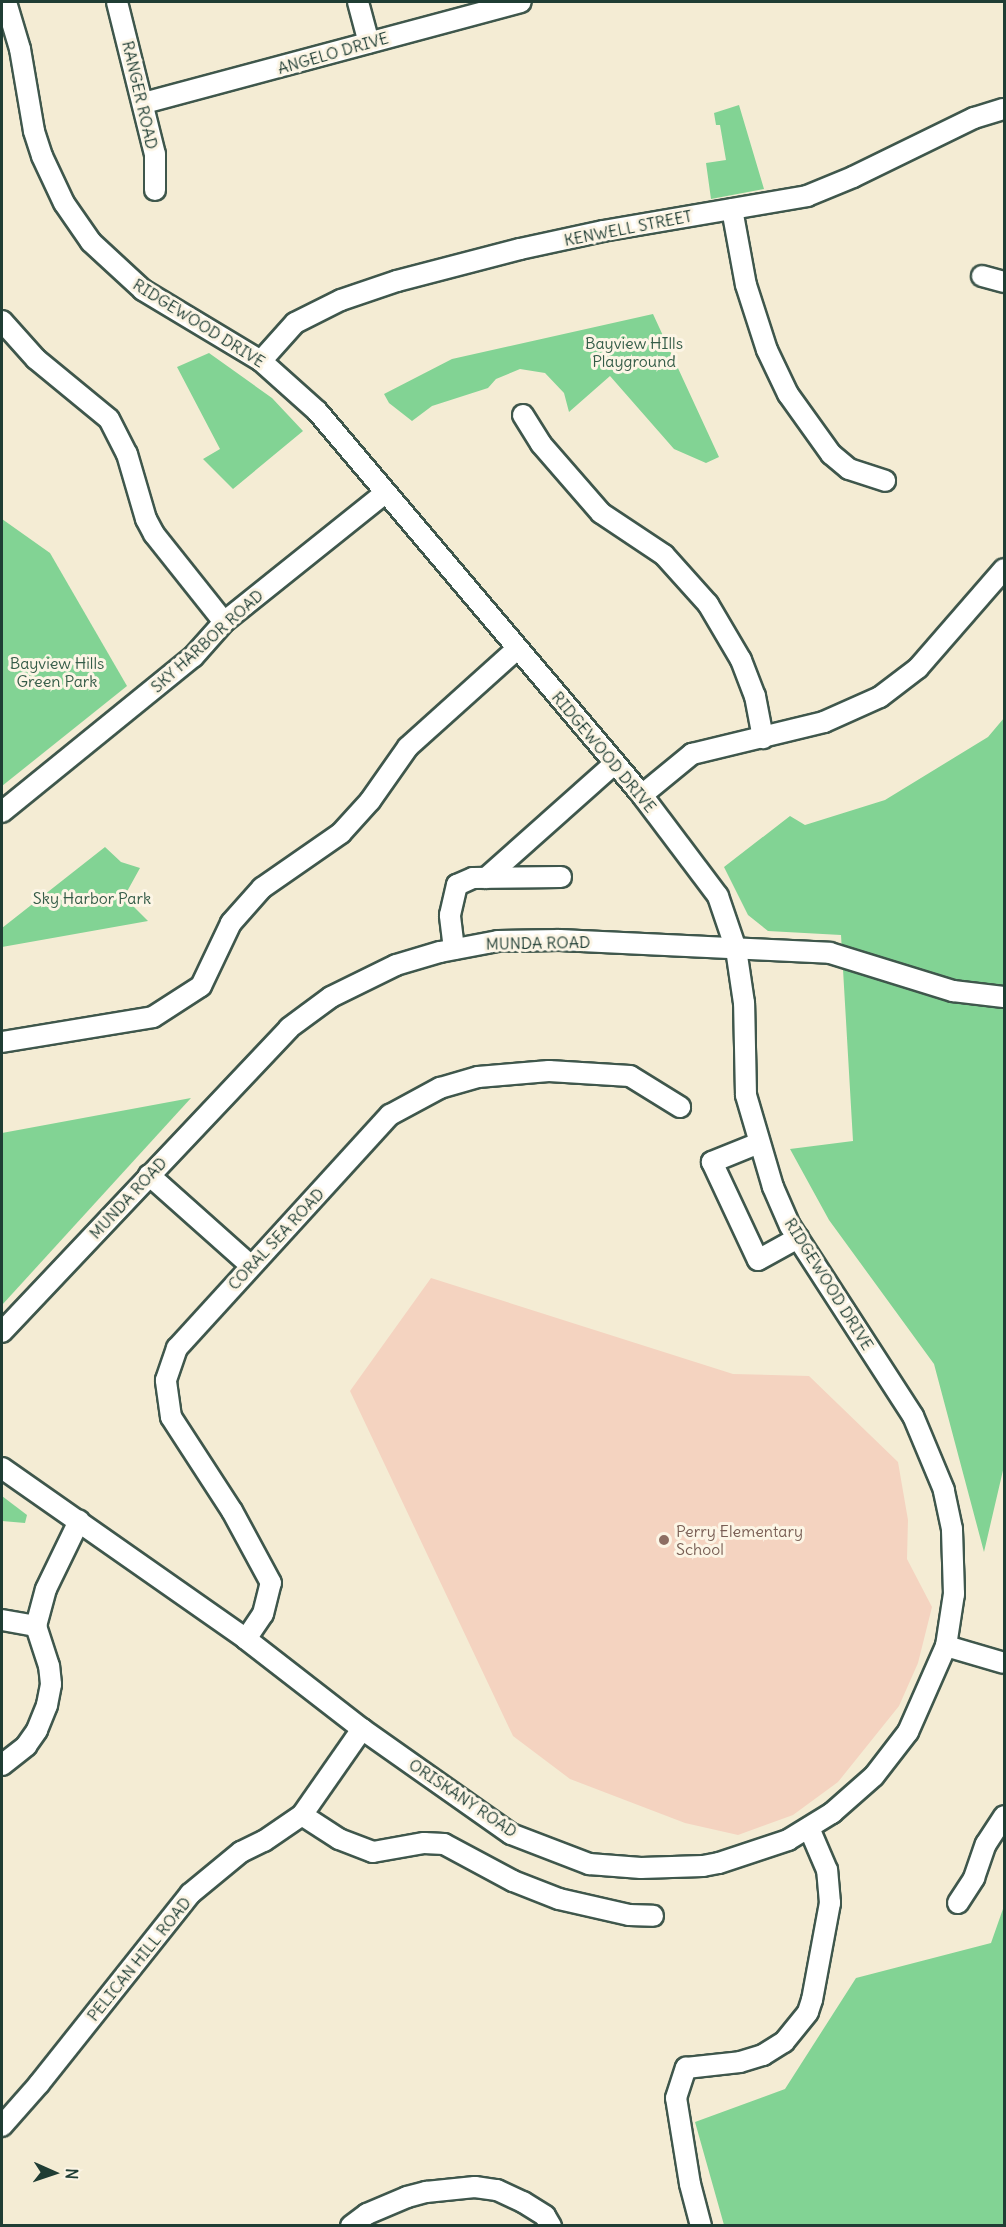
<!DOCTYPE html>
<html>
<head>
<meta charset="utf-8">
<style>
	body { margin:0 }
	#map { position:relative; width:1006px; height:2227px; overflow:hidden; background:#f4ecd4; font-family:Delius,sans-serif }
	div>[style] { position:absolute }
	.built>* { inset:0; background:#f4d3c0 }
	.green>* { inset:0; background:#82d394 }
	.roads { filter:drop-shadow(2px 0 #3f574c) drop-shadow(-2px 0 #3f574c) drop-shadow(0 2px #3f574c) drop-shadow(0 -2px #3f574c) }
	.minor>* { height:20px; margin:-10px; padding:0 10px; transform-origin:10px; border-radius:10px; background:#fff }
	.dots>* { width:16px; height:16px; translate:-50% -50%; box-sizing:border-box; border:3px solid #fcf5e5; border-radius:50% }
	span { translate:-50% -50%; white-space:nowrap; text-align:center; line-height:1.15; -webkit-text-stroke:6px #fcf5e5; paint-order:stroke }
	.street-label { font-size:16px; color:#1f3d34 }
	.park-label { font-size:16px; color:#335b47 }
	.education-label { font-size:16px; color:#785e54 }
	.left { translate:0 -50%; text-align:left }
	.frame { position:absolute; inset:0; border:3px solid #1f3d34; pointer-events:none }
	.north { position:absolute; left:24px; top:2143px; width:60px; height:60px; -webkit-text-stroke:4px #fcf5e5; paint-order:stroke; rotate:93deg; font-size:16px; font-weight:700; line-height:24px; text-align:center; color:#1f3d34 }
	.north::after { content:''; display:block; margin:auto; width:21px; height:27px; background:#1f3d34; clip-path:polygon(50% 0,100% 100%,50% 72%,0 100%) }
</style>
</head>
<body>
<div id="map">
	<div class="built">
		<div style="clip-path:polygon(431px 1278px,733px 1374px,809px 1376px,898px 1462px,908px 1520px,907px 1559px,932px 1607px,918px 1663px,899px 1706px,838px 1782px,793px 1815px,738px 1835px,685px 1823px,570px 1779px,513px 1736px,350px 1391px)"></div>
	</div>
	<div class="green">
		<div style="clip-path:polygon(739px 105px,764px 189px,711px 199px,706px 163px,726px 160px,720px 125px,716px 125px,714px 113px)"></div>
		<div style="clip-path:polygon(653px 314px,719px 457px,706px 463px,674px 449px,610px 376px,569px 412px,564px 393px,545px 373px,520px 369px,496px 379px,488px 388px,432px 406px,412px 421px,389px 403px,384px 394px,452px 359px)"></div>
		<div style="clip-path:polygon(209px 353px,272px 398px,303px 431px,233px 489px,203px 459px,220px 449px,177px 367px)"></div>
		<div style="clip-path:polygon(2px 519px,50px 553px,127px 686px,2px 786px)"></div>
		<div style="clip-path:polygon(1004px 718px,1004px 1466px,984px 1552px,934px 1364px,829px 1220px,790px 1149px,853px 1141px,841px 935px,768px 931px,748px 915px,724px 867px,790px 816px,805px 825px,885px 800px,988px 737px)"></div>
		<div style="clip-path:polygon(105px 847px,121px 862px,140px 868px,124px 897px,148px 921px,2px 947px,2px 928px)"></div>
		<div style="clip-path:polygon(191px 1098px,2px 1305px,2px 1133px)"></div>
		<div style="clip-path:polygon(2px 1496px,27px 1515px,25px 1523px,2px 1521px)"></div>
		<div style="clip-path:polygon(1004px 1906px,1004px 2225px,724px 2225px,695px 2122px,785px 2089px,856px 1978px,991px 1943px)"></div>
	</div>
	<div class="roads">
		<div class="minor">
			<div style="left:117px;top:2px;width:157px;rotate:76deg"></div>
			<div style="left:155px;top:154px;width:36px;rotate:90deg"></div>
			<div style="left:358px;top:2px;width:42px;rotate:75deg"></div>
			<div style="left:144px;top:103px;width:390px;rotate:-15deg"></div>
			<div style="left:732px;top:209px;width:77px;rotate:79.6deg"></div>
			<div style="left:746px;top:285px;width:68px;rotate:72.1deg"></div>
			<div style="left:767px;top:350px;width:49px;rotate:64.5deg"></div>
			<div style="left:788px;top:394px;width:74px;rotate:54.4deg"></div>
			<div style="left:831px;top:454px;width:23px;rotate:40deg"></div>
			<div style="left:849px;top:469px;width:38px;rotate:18deg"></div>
			<div style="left:982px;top:276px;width:23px;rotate:15deg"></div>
			<div style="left:2px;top:321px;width:51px;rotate:48.2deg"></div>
			<div style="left:36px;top:359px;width:94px;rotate:39.4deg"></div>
			<div style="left:109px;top:419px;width:39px;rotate:63deg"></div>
			<div style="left:127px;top:454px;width:68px;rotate:73.7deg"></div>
			<div style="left:146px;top:519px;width:17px;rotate:62deg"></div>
			<div style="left:154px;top:534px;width:112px;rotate:51.5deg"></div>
			<div style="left:261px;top:361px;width:51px;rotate:-48.2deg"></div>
			<div style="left:295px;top:323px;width:51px;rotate:-26.6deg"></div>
			<div style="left:341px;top:300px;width:59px;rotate:-18.7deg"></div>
			<div style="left:397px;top:281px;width:127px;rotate:-14.6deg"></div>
			<div style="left:520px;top:249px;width:85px;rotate:-12.2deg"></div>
			<div style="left:603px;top:231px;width:207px;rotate:-9.7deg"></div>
			<div style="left:807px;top:196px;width:50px;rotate:-22.4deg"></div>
			<div style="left:853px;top:177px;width:135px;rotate:-26deg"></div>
			<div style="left:974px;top:118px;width:31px;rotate:-17deg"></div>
			<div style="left:523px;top:415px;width:34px;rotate:58deg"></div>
			<div style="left:541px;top:444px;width:91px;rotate:49deg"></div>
			<div style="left:601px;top:513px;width:76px;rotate:33.7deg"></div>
			<div style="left:664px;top:555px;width:66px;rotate:48.1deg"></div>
			<div style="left:708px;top:604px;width:65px;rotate:59.5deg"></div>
			<div style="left:741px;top:660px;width:39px;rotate:69deg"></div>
			<div style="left:755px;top:696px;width:43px;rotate:79.2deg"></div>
			<div style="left:642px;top:795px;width:65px;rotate:-39.4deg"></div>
			<div style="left:692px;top:754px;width:136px;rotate:-13.6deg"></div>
			<div style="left:824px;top:722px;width:61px;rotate:-24.1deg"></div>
			<div style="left:880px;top:697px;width:48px;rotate:-37.3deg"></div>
			<div style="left:918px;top:668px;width:131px;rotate:-49deg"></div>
			<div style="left:2px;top:812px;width:246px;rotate:-39.1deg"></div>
			<div style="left:193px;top:657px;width:47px;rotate:-48.5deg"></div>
			<div style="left:224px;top:622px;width:206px;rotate:-38.7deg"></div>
			<div style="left:486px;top:878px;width:171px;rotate:-41.7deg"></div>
			<div style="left:454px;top:949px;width:34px;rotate:-97deg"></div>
			<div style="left:450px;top:915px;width:31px;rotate:-77deg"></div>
			<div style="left:457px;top:885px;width:17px;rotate:-24deg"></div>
			<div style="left:473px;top:878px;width:88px;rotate:-0.7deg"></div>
			<div style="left:2px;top:1042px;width:153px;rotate:-9.4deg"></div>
			<div style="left:153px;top:1017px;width:57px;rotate:-32.9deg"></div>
			<div style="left:201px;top:986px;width:70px;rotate:-64.5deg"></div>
			<div style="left:231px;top:923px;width:47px;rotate:-48.5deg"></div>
			<div style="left:262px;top:888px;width:96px;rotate:-34.8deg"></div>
			<div style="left:341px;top:833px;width:43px;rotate:-47.8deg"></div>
			<div style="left:370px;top:801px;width:66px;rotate:-54.9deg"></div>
			<div style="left:408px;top:747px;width:147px;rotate:-42deg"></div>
			<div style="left:759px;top:1143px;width:51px;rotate:158deg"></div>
			<div style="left:712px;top:1162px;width:108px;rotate:64.9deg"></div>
			<div style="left:758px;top:1260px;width:46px;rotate:-28.8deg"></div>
			<div style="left:149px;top:1175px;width:137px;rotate:41.7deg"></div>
			<div style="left:2px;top:1332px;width:418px;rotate:-46.6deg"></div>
			<div style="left:289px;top:1028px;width:52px;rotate:-36.4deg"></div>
			<div style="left:331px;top:997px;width:72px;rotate:-26.2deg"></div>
			<div style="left:396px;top:965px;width:46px;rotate:-16.5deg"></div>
			<div style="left:440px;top:952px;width:59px;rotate:-10.7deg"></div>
			<div style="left:498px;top:941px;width:61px;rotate:-0.9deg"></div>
			<div style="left:559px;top:940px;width:271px;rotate:2.7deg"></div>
			<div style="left:830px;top:953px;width:129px;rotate:17.2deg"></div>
			<div style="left:953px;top:991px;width:51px;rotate:6.7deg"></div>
			<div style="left:2px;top:1468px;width:298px;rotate:35deg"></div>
			<div style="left:246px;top:1639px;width:147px;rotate:37.8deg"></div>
			<div style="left:362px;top:1729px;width:182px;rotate:35.2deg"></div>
			<div style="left:511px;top:1834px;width:84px;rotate:21deg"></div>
			<div style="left:589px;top:1864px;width:52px;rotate:4.4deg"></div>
			<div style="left:641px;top:1868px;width:62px;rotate:-1.8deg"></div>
			<div style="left:703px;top:1866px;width:16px;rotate:-11deg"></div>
			<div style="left:719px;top:1863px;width:73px;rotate:-18.4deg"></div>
			<div style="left:788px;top:1840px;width:52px;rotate:-31.5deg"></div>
			<div style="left:832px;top:1813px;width:56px;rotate:-41.4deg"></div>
			<div style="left:874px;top:1776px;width:56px;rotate:-52.3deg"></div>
			<div style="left:908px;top:1732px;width:94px;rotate:-66.2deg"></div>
			<div style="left:946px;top:1646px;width:53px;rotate:-81.3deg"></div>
			<div style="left:954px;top:1594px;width:65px;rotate:-91.8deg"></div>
			<div style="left:952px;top:1529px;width:40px;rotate:-102deg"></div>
			<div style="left:944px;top:1490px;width:80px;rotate:-112.7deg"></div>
			<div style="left:913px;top:1416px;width:226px;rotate:-122.9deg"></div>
			<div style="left:790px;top:1226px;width:43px;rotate:-113.6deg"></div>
			<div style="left:773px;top:1187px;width:96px;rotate:-106.4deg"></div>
			<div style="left:746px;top:1095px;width:92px;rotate:-91.2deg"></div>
			<div style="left:744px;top:1003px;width:55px;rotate:-98.4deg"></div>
			<div style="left:736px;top:949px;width:56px;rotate:-108.8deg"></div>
			<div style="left:718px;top:896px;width:126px;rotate:-127deg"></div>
			<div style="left:642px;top:795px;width:503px;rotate:-130.24deg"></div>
			<div style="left:317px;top:411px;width:75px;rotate:-138.2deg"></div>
			<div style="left:261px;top:361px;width:138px;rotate:-149deg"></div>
			<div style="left:143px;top:290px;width:71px;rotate:-137.3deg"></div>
			<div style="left:91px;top:242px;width:47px;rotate:-124.7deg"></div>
			<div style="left:64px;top:203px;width:52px;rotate:-115.1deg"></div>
			<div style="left:42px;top:156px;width:26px;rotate:-108deg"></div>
			<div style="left:34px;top:131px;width:83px;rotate:-99.7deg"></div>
			<div style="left:20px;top:49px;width:49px;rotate:-106.6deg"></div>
			<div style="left:2px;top:1620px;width:35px;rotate:10deg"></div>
			<div style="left:246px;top:1639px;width:30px;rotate:-56deg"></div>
			<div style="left:263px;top:1614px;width:32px;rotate:-76deg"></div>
			<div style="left:271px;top:1583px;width:82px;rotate:-118.4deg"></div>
			<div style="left:232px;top:1511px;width:112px;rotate:-123deg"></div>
			<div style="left:171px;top:1417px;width:37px;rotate:-98deg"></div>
			<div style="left:166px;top:1380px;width:34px;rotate:-71deg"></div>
			<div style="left:177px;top:1348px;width:316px;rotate:-47.6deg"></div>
			<div style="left:390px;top:1115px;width:57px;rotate:-28.4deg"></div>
			<div style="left:440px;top:1088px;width:40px;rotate:-16deg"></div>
			<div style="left:478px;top:1077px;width:71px;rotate:-4.8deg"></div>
			<div style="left:549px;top:1071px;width:81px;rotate:3.5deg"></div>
			<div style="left:630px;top:1076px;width:59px;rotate:31.8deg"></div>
			<div style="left:946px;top:1646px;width:60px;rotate:16.3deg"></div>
			<div style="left:2px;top:1765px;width:31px;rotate:-38deg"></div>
			<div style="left:26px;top:1746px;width:19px;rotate:-55deg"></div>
			<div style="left:37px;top:1730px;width:27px;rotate:-68deg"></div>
			<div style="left:47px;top:1705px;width:21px;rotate:-79deg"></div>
			<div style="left:51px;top:1684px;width:18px;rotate:-96deg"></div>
			<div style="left:49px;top:1666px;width:42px;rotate:-108deg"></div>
			<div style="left:36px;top:1626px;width:38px;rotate:-75deg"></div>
			<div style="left:46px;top:1589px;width:76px;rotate:-64.1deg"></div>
			<div style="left:302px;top:1815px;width:44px;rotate:33deg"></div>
			<div style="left:339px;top:1839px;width:36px;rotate:21deg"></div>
			<div style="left:373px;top:1852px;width:52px;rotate:-10deg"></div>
			<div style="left:424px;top:1843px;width:20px;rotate:3deg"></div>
			<div style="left:444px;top:1844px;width:78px;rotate:28.2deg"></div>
			<div style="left:513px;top:1881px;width:49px;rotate:21.4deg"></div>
			<div style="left:559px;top:1899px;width:72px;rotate:12.9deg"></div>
			<div style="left:629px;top:1915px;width:24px;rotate:2deg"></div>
			<div style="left:958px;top:1903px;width:30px;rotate:-57deg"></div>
			<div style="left:974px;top:1878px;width:36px;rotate:-71deg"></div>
			<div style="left:986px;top:1844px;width:33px;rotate:-57deg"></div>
			<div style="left:2px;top:2126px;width:56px;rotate:-48.6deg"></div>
			<div style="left:39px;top:2084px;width:243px;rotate:-51.5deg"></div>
			<div style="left:190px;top:1894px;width:66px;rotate:-39.5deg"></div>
			<div style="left:241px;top:1852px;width:25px;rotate:-26deg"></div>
			<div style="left:264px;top:1841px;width:46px;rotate:-34.4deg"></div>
			<div style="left:302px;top:1815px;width:105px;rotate:-55.1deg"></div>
			<div style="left:351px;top:2226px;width:20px;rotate:-37deg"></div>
			<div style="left:367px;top:2214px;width:43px;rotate:-23deg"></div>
			<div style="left:407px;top:2197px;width:20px;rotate:-15deg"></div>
			<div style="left:426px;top:2192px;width:49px;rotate:-5.8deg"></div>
			<div style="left:475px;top:2187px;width:22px;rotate:8deg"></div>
			<div style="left:497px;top:2190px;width:29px;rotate:25deg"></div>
			<div style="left:523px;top:2202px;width:26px;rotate:32deg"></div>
			<div style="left:545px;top:2216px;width:12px;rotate:59deg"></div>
			<div style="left:701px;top:2226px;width:43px;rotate:-104.7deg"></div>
			<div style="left:690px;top:2184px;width:87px;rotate:-99.2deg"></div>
			<div style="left:676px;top:2098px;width:32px;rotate:-72deg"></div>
			<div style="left:686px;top:2068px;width:54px;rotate:-6.3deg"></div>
			<div style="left:740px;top:2062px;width:24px;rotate:-17deg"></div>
			<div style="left:763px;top:2055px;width:25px;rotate:-32deg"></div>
			<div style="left:784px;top:2042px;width:38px;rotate:-51deg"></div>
			<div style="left:808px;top:2012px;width:13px;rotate:-72deg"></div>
			<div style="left:812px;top:2000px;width:99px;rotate:-79.5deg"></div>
			<div style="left:830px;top:1903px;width:33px;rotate:-95deg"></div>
			<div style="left:827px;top:1870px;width:46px;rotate:-113.2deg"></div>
		</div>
	</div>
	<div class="dots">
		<div style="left:664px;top:1540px;background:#8d6e63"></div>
	</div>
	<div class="street-label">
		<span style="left:333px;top:53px;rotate:-16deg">ANGELO DRIVE</span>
		<span style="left:140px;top:95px;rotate:77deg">RANGER ROAD</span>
		<span style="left:628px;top:228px;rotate:-11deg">KENWELL STREET</span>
		<span style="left:199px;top:323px;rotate:32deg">RIDGEWOOD DRIVE</span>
		<span style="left:207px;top:641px;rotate:-42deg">SKY HARBOR ROAD</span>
		<span style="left:604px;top:752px;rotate:50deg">RIDGEWOOD DRIVE</span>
		<span style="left:538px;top:943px;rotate:-1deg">MUNDA ROAD</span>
		<span style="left:128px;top:1198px;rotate:-47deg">MUNDA ROAD</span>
		<span style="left:276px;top:1239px;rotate:-47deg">CORAL SEA ROAD</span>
		<span style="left:829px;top:1284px;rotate:58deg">RIDGEWOOD DRIVE</span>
		<span style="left:463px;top:1798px;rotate:34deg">ORISKANY ROAD</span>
		<span style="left:139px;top:1959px;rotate:-51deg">PELICAN HILL ROAD</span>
	</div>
	<div class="park-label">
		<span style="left:634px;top:352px">Bayview HIlls<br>Playground</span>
		<span style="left:57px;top:672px">Bayview Hills<br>Green Park</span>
		<span style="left:92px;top:898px">Sky Harbor Park</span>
	</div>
	<div class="education-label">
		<span class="left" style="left:676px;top:1540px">Perry Elementary<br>School</span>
	</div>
	<div class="frame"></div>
	<div class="north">N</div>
</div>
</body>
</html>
